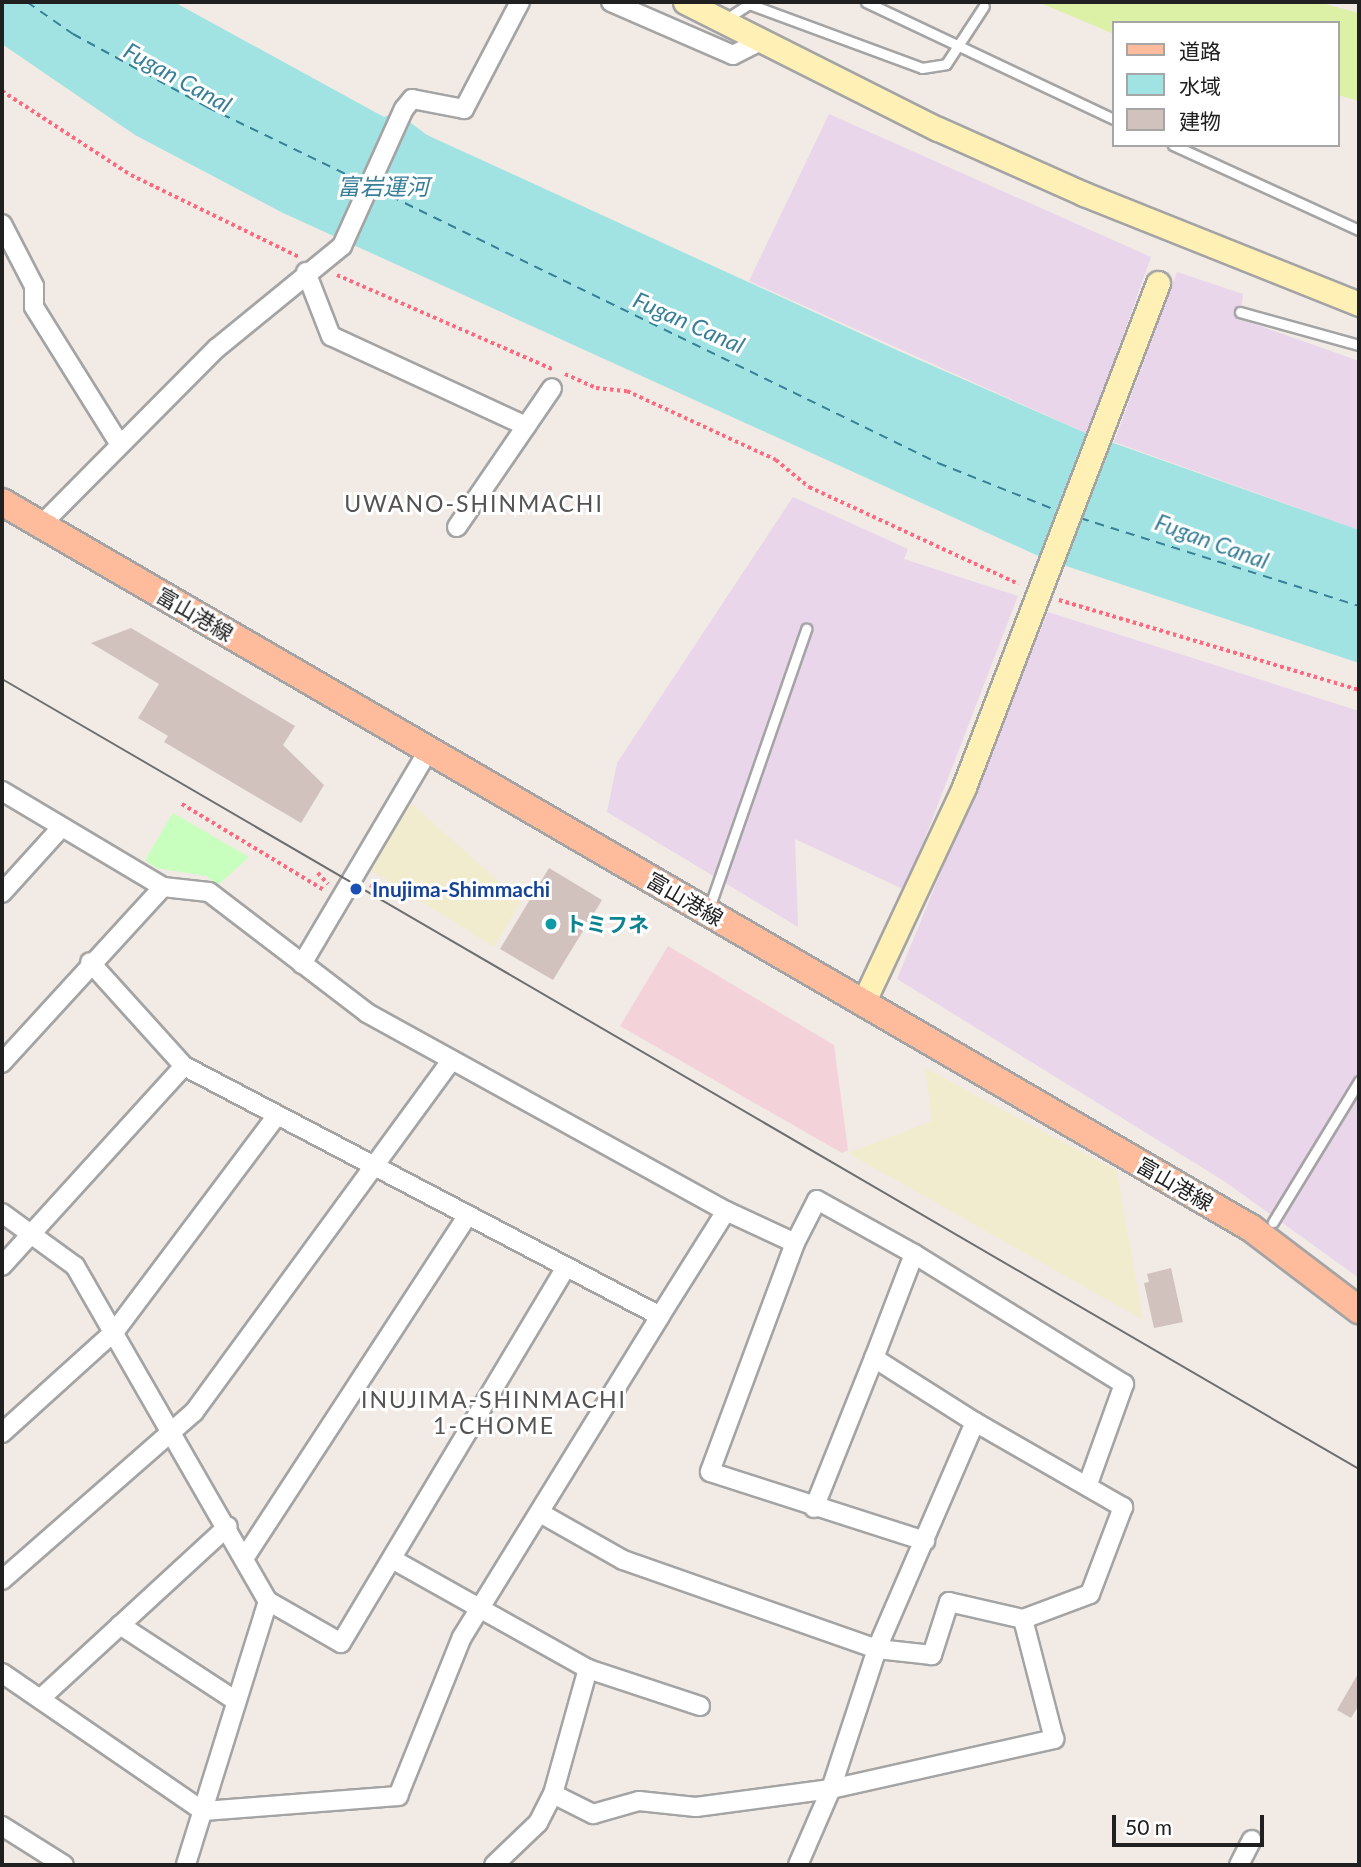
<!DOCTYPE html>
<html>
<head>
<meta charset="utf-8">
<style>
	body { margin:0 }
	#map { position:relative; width:1361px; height:1867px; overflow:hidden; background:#f1eae5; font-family:Lato,"Noto Sans JP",sans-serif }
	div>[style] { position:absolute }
	.commercial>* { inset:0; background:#f3d3d9 }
	.industrial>* { inset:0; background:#ead6eb }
	.farmland>* { inset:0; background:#f2eccf }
	.grass>* { inset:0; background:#dcf0a6 }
	.park>* { inset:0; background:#c9ffbe }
	.water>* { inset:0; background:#a1e3e2 }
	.ferry>* { height:2px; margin-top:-1px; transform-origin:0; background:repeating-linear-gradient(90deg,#387f98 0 9px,transparent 0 16px) }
	.building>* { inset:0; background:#d2c2be }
	.path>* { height:3.5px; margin-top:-1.75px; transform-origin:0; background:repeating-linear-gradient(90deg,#ff687d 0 3.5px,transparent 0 7px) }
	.roads { filter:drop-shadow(2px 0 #a4a4a4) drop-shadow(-2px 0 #a4a4a4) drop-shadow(0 2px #a4a4a4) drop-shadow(0 -2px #a4a4a4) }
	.lane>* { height:9px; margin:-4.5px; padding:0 4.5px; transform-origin:4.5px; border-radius:4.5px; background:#fff }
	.street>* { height:18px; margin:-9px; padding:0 9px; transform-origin:9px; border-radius:9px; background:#fff }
	.secondary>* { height:23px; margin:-11.5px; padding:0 11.5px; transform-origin:11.5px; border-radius:11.5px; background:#fff1b5 }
	.primary>* { height:26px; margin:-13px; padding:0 13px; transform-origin:13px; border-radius:13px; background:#ffbc9c }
	.tram>* { height:2px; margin:-1px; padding:0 1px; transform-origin:1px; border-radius:1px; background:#6e6e6e }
	.dots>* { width:19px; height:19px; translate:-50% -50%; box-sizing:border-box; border:4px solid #fff; border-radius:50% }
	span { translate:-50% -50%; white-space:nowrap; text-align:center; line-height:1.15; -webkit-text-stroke:6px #fff; paint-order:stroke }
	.street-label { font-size:21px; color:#202020 }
	.transit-label { font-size:21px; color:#164399; font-weight:700 }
	.left { translate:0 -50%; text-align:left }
	.culture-label { font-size:21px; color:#0d838f; font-weight:700 }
	.water-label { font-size:23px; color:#387f98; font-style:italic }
	.neighbourhood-label { font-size:23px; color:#535353; letter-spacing:2px }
	.frame { position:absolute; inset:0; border:4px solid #202020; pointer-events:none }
	.legend { position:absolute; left:1112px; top:21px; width:228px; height:126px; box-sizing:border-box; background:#fff; border:2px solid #a6a6a6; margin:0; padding:9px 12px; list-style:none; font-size:21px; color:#202020 }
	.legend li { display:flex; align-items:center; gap:14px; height:35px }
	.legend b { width:35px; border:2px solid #a6a6a6 }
	.scale { position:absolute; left:1112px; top:1815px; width:152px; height:32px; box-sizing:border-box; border:4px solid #202020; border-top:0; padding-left:9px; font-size:21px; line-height:24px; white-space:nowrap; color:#202020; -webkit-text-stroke:5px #fff; paint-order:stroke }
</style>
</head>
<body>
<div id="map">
	<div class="commercial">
		<div style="clip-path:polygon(668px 946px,834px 1045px,848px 1150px,842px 1153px,620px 1026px)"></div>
	</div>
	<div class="industrial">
		<div style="clip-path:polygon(829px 114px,1151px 257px,1088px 434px,749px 281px)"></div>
		<div style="clip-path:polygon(1177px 272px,1243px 294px,1240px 319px,1359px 361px,1359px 530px,1114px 442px)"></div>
		<div style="clip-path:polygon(793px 497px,908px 549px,904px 559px,1018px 596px,905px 890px,795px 839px,798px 927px,607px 812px,617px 763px)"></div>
		<div style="clip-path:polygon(1048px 612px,1359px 711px,1359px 1278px,1224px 1181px,897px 979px)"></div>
	</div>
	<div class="farmland">
		<div style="clip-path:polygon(406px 799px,521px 901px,494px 947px,369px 869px)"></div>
		<div style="clip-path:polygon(925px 1068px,1117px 1171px,1143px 1320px,848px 1153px,932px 1121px)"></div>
	</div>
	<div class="grass">
		<div style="clip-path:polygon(1038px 2px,1317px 2px,1359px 13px,1359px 101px,1338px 95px,1338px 23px,1114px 23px,1114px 34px)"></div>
	</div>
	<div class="park">
		<div style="clip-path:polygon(173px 813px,249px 857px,218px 885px,206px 876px,156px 868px,145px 860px)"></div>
	</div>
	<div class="water">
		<div style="clip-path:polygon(2px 2px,174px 2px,384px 117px,396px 112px,427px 135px,901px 352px,1088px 434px,1359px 530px,1359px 663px,1045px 559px,283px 213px,135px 135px,2px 44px)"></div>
	</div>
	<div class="ferry">
		<div style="left:27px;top:2px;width:56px;rotate:34.8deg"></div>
		<div style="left:73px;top:34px;width:153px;rotate:28.6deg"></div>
		<div style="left:207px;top:107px;width:172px;rotate:25.8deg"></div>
		<div style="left:376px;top:189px;width:625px;rotate:25.99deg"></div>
		<div style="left:938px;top:463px;width:129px;rotate:21.8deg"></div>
		<div style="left:1080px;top:518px;width:293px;rotate:17.5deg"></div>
	</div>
	<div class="building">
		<div style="clip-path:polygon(131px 628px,295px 726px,283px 745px,324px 785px,301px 823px,164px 742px,168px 736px,138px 718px,159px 684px,91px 643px)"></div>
		<div style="clip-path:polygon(549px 868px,602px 900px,553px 980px,500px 949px)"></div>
		<div style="clip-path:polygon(1171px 1268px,1183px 1322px,1154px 1328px,1144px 1283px,1149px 1282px,1147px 1274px)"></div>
		<div style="clip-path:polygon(1359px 1672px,1359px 1705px,1351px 1718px,1337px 1710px)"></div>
	</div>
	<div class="path">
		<div style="left:2px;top:91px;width:154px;rotate:33.1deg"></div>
		<div style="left:131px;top:175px;width:187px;rotate:26deg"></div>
		<div style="left:337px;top:275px;width:235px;rotate:23.6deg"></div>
		<div style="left:565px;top:374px;width:34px;rotate:24deg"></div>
		<div style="left:596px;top:388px;width:31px;rotate:6deg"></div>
		<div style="left:627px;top:391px;width:164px;rotate:24.8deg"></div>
		<div style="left:776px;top:460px;width:43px;rotate:39.3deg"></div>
		<div style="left:809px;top:487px;width:231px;rotate:24.8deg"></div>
		<div style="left:1059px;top:600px;width:313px;rotate:16.7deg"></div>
		<div style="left:182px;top:804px;width:166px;rotate:31.2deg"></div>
		<div style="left:318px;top:873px;width:15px;rotate:48deg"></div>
		<div style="left:370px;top:885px;width:18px;rotate:29deg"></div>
	</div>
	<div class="roads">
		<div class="lane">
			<div style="left:866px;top:2px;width:274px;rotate:25.3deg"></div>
			<div style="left:726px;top:19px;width:27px;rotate:-33deg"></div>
			<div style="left:749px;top:4px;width:184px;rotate:20.3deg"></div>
			<div style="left:922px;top:68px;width:24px;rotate:-9deg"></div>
			<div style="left:946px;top:64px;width:69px;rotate:-56.8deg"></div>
			<div style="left:1173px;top:145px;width:205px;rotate:24.6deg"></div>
			<div style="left:1240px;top:312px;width:123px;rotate:15.5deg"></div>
			<div style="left:708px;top:911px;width:299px;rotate:-70.8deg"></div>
			<div style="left:1273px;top:1222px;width:165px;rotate:-58.6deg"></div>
		</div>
		<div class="street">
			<div style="left:611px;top:2px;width:133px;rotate:23.5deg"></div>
			<div style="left:733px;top:55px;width:30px;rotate:-27deg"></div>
			<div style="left:2px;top:224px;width:70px;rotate:62.7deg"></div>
			<div style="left:34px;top:286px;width:21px;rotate:90deg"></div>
			<div style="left:34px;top:307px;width:160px;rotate:58deg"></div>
			<div style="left:306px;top:272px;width:69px;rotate:68.7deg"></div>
			<div style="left:331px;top:336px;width:215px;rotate:24.8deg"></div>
			<div style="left:41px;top:525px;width:250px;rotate:-45.2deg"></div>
			<div style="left:217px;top:348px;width:161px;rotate:-39.2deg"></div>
			<div style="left:342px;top:246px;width:150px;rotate:-65.7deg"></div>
			<div style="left:404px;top:109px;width:13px;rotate:-51deg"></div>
			<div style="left:412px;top:99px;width:53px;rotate:10.9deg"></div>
			<div style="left:464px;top:109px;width:121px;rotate:-62.4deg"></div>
			<div style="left:457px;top:527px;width:168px;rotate:-55.6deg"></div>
			<div style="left:2px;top:791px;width:187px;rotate:30.8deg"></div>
			<div style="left:163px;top:887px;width:239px;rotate:132.5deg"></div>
			<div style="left:163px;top:887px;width:46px;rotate:6.2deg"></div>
			<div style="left:209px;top:892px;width:199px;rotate:37.4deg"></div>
			<div style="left:367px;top:1013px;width:410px;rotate:28.9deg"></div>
			<div style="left:726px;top:1211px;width:76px;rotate:24.9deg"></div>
			<div style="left:795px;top:1243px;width:48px;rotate:-62.9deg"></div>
			<div style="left:817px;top:1200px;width:111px;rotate:29.1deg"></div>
			<div style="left:914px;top:1254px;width:111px;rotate:111deg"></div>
			<div style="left:874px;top:1358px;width:120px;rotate:32.4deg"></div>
			<div style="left:975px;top:1422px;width:247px;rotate:113.4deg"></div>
			<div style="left:877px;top:1649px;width:147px;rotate:108.2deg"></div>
			<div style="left:831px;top:1789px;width:83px;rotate:113.5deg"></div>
			<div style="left:2px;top:893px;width:88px;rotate:-47.8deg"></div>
			<div style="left:302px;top:964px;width:250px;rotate:-59.4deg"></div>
			<div style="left:2px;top:1213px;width:90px;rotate:36deg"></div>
			<div style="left:75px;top:1266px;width:387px;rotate:60.1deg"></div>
			<div style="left:268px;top:1601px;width:276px;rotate:107.3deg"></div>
			<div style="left:795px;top:1243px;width:244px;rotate:110.4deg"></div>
			<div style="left:710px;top:1472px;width:226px;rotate:17.8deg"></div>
			<div style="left:914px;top:1254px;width:247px;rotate:31.8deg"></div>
			<div style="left:1124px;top:1384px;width:106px;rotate:109.8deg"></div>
			<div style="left:2px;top:1266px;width:270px;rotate:-47.7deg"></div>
			<div style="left:660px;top:1316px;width:124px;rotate:-57.8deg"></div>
			<div style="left:975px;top:1422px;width:171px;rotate:29.9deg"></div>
			<div style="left:1123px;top:1507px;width:93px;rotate:110.8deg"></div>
			<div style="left:1090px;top:1594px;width:72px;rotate:159.5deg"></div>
			<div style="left:2px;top:1433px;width:152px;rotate:-42.1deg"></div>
			<div style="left:115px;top:1331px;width:270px;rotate:-53.1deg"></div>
			<div style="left:814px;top:1508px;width:162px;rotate:-68.2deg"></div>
			<div style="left:245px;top:1557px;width:408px;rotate:-56.9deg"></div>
			<div style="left:392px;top:1559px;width:225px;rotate:29.3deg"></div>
			<div style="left:588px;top:1669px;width:118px;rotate:18.3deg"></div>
			<div style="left:2px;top:1580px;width:255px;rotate:-41.2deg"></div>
			<div style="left:194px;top:1412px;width:436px;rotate:-53.8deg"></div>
			<div style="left:268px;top:1601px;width:84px;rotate:29.9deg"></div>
			<div style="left:341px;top:1643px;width:437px;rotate:-59.1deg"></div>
			<div style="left:120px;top:1625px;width:139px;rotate:33.2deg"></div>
			<div style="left:2px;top:1673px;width:244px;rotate:34.5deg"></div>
			<div style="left:203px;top:1811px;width:196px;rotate:-4.4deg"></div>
			<div style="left:398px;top:1796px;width:171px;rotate:-68.1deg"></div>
			<div style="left:462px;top:1637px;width:377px;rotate:-58.3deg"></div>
			<div style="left:660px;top:1316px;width:538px;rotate:-152.29deg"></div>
			<div style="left:184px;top:1066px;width:140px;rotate:-132.1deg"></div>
			<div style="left:40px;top:1699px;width:255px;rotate:-42.6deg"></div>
			<div style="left:553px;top:1794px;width:130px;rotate:-74.4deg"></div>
			<div style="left:2px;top:1826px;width:73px;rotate:32.2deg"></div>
			<div style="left:494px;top:1865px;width:61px;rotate:-43.7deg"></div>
			<div style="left:538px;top:1823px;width:33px;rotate:-63deg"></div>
			<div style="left:553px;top:1794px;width:45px;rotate:26.6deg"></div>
			<div style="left:593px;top:1814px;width:48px;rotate:-15.8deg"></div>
			<div style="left:639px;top:1801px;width:57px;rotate:6deg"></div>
			<div style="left:696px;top:1807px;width:136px;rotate:-7.6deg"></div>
			<div style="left:831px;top:1789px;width:229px;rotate:-12.6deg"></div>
			<div style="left:1054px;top:1739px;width:124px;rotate:-104.5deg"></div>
			<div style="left:1023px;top:1619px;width:76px;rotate:-167.1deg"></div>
			<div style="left:949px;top:1602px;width:56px;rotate:107.8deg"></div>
			<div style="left:932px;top:1655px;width:55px;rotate:-173.8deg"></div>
			<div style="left:877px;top:1649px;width:269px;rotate:-160.7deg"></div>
			<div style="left:623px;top:1560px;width:93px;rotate:-150.4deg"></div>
			<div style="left:1239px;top:1865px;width:28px;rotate:-63deg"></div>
		</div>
		<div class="secondary">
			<div style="left:685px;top:2px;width:283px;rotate:26.7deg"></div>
			<div style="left:938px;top:129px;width:160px;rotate:24deg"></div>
			<div style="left:1084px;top:194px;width:296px;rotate:21.8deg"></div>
			<div style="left:863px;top:1003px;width:238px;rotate:-64.9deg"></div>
			<div style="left:964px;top:787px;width:540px;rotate:-68.95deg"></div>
		</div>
		<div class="primary">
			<div style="left:2px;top:502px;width:1445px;rotate:30.17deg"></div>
			<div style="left:1251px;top:1228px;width:136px;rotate:37.2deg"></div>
		</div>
	</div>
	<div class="tram">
		<div style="left:2px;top:679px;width:1570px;rotate:30.21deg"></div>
	</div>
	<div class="dots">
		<div style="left:356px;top:889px;background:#1a4fb4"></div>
		<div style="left:551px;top:924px;background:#0f9aa8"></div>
	</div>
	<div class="street-label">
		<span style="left:195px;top:614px;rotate:30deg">富山港線</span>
		<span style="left:685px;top:899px;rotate:30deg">富山港線</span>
		<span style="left:1175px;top:1184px;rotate:30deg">富山港線</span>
	</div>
	<div class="transit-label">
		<span class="left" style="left:372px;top:889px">Inujima-Shimmachi</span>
	</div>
	<div class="culture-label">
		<span class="left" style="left:565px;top:924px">トミフネ</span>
	</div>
	<div class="water-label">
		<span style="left:178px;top:77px;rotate:29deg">Fugan Canal</span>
		<span style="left:383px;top:186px">富岩運河</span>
		<span style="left:689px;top:322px;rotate:24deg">Fugan Canal</span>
		<span style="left:1212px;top:541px;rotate:20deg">Fugan Canal</span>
	</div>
	<div class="neighbourhood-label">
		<span style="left:474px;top:503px">UWANO-SHINMACHI</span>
		<span style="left:494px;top:1412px">INUJIMA-SHINMACHI<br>1-CHOME</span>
	</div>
	<div class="frame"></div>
	<ul class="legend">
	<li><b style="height:9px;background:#ffbc9c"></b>道路</li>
	<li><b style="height:19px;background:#a1e3e2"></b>水域</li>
	<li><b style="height:19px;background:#d2c2be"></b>建物</li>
	</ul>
	<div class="scale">50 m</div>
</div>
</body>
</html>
